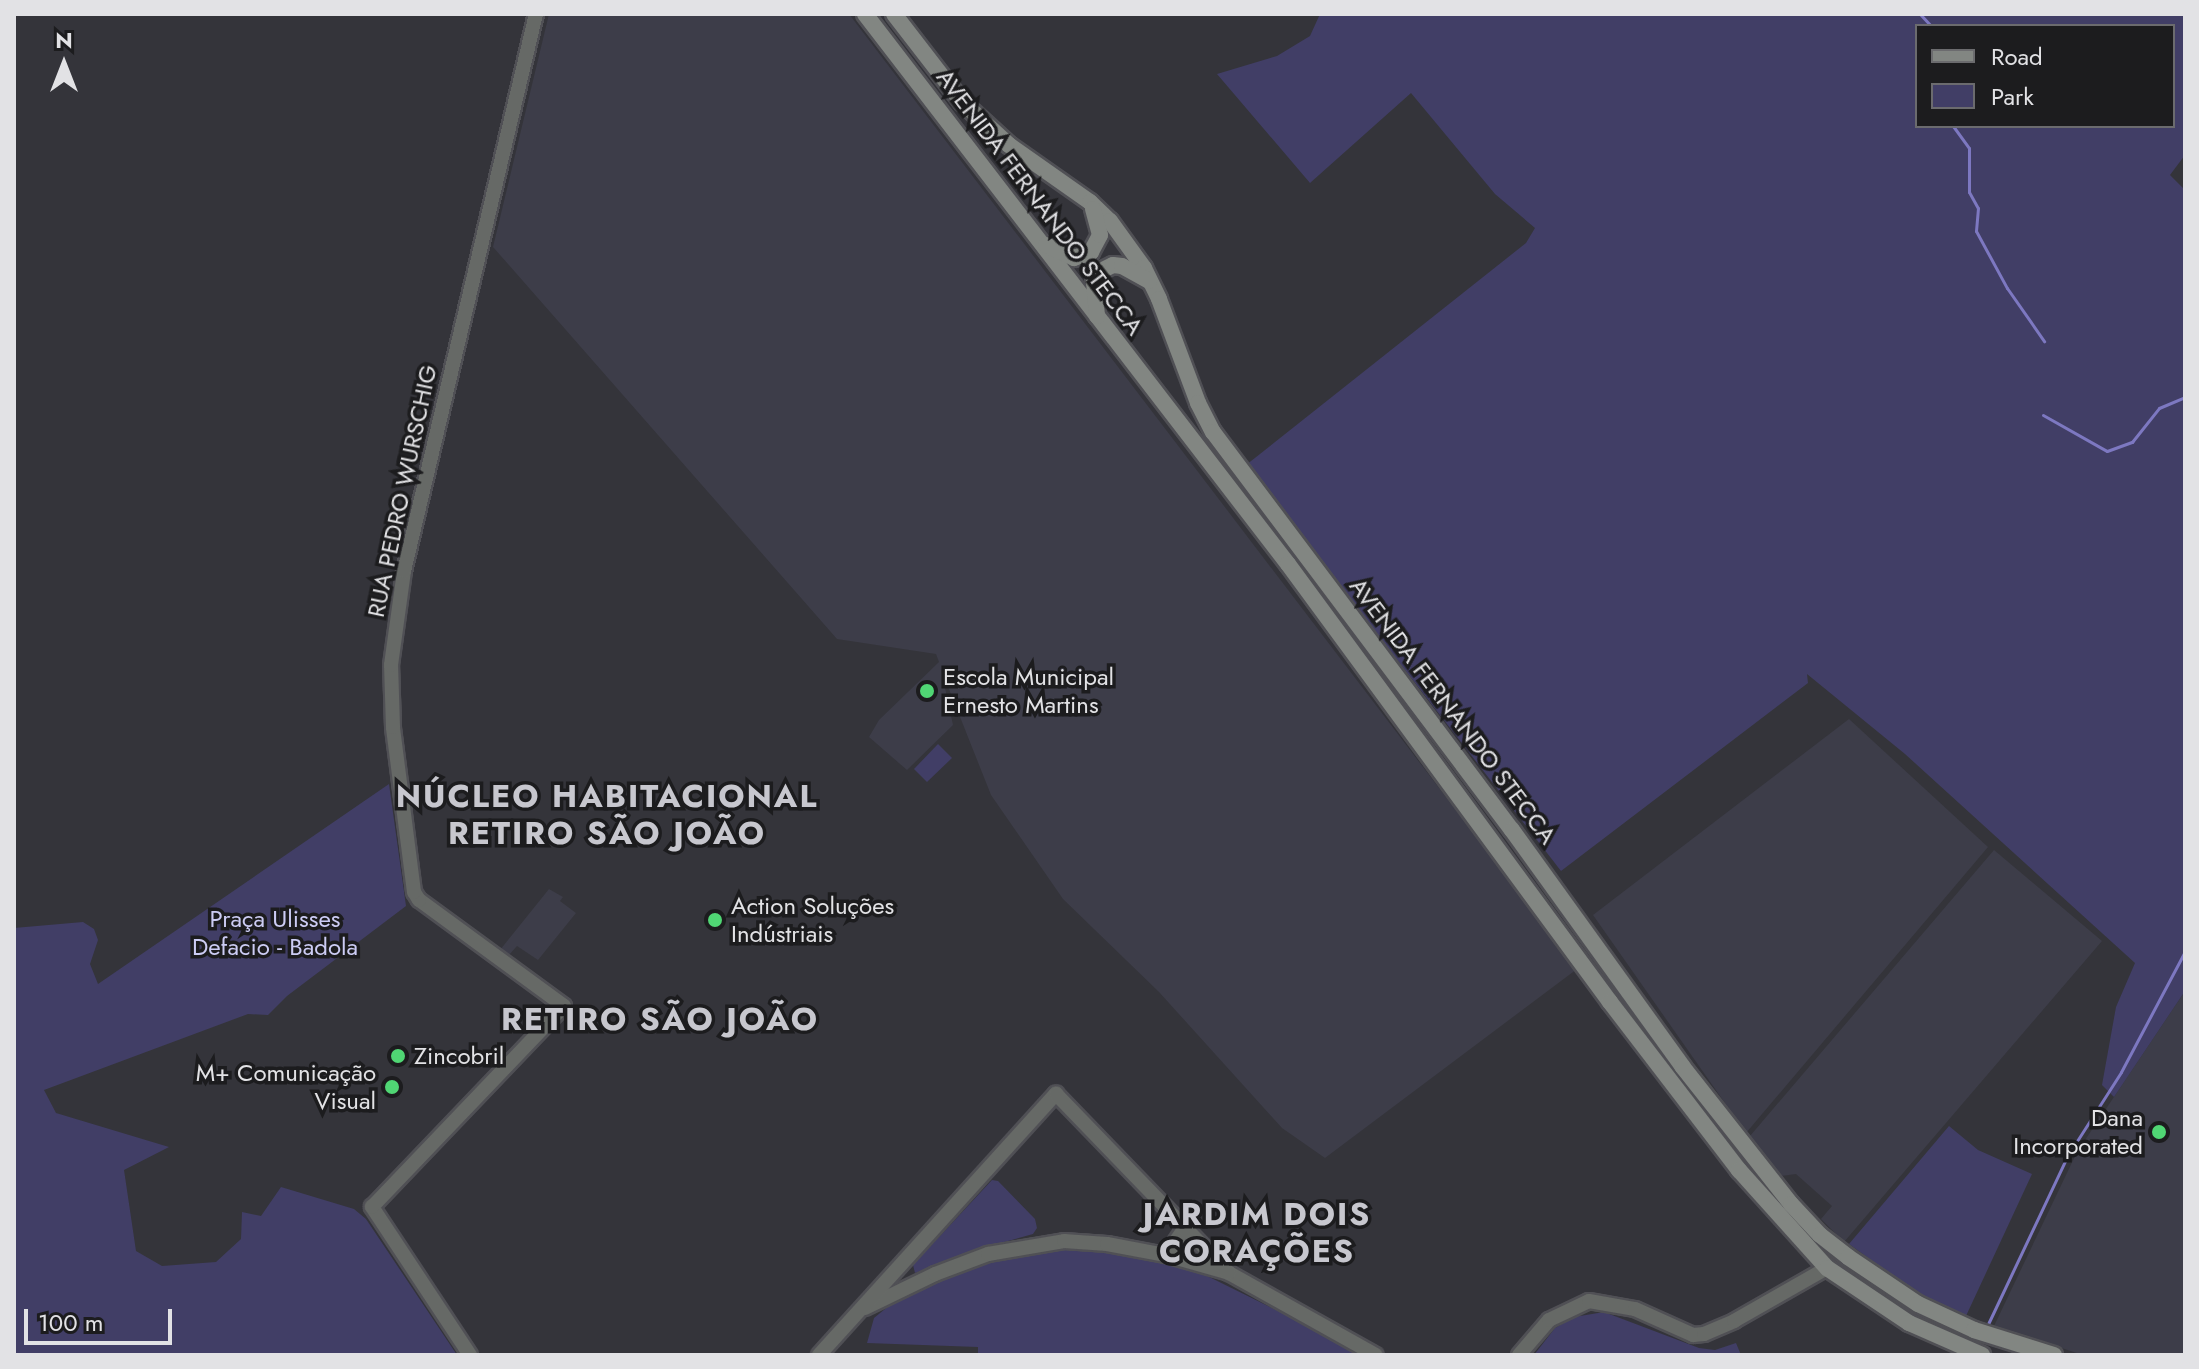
<!DOCTYPE html>
<html>
<head>
<meta charset="utf-8">
<style>
	body { margin:0 }
	#map { position:relative; width:2199px; height:1369px; overflow:hidden; background:#34343a; font-family:Jost,sans-serif }
	div>[style] { position:absolute }
	.built>* { inset:0; background:#3d3d49 }
	.green>* { inset:0; background:#413e66 }
	.stream>* { height:3px; margin:-1.5px; padding:0 1.5px; transform-origin:1.5px; border-radius:1.5px; background:#7d78c1 }
	.roads { filter:drop-shadow(2px 0 #505055) drop-shadow(-2px 0 #505055) drop-shadow(0 2px #505055) drop-shadow(0 -2px #505055) }
	.tertiary>* { height:14px; margin:-7px; padding:0 7px; transform-origin:7px; border-radius:7px; background:#666966 }
	.secondary>* { height:16px; margin:-8px; padding:0 8px; transform-origin:8px; border-radius:8px; background:#828682 }
	.dots>* { width:22px; height:22px; translate:-50% -50%; box-sizing:border-box; border:4px solid #1c1c1e; border-radius:50% }
	span { translate:-50% -50%; white-space:nowrap; text-align:center; line-height:1.15; -webkit-text-stroke:7px #1c1c1e; paint-order:stroke }
	.street-label { font-size:24px; color:#e2e2e5 }
	.poi-label { font-size:24px; color:#e2e2e5 }
	.left { translate:0 -50%; text-align:left }
	.right { translate:-100% -50%; text-align:right }
	.park-label { font-size:24px; color:#ccccf4 }
	.district-label { font-size:32px; color:#c7c7ce; font-weight:700; letter-spacing:2px }
	.frame { position:absolute; inset:0; border:16px solid #e2e2e5; pointer-events:none }
	.legend { position:absolute; left:1915px; top:24px; width:260px; height:104px; box-sizing:border-box; background:#1c1c1e; border:2px solid #6b6b6e; margin:0; padding:10px 14px; list-style:none; font-size:24px; color:#e2e2e5 }
	.legend li { display:flex; align-items:center; gap:16px; height:40px }
	.legend b { width:40px; border:2px solid #6b6b6e }
	.north { position:absolute; left:24px; top:24px; width:80px; height:80px; -webkit-text-stroke:6px #1c1c1e; paint-order:stroke; rotate:0deg; font-size:22px; font-weight:700; line-height:32px; text-align:center; color:#e2e2e5 }
	.north::after { content:''; display:block; margin:auto; width:28px; height:36px; background:#e2e2e5; clip-path:polygon(50% 0,100% 100%,50% 72%,0 100%) }
	.scale { position:absolute; left:24px; top:1309px; width:148px; height:36px; box-sizing:border-box; border:4px solid #e2e2e5; border-top:0; padding-left:10px; font-size:24px; line-height:28px; white-space:nowrap; color:#e2e2e5; -webkit-text-stroke:6px #1c1c1e; paint-order:stroke }
</style>
</head>
<body>
<div id="map">
	<div class="built">
		<div style="clip-path:polygon(549px 14px,849px 14px,1577px 969px,1325px 1158px,1282px 1128px,1159px 992px,1063px 899px,991px 795px,941px 669px,953px 725px,907px 770px,869px 737px,879px 720px,939px 662px,936px 654px,837px 639px,493px 247px)"></div>
		<div style="clip-path:polygon(1849px 719px,1988px 847px,1746px 1133px,1593px 915px)"></div>
		<div style="clip-path:polygon(1994px 850px,2102px 941px,1844px 1242px,1821px 1219px,1832px 1206px,1796px 1174px,1781px 1176px,1750px 1136px)"></div>
		<div style="clip-path:polygon(549px 889px,563px 897px,560px 901px,576px 913px,538px 960px,517px 946px,509px 955px,500px 950px)"></div>
		<div style="clip-path:polygon(2185px 991px,2185px 1355px,2083px 1355px,1994px 1326px,2077px 1152px)"></div>
	</div>
	<div class="green">
		<div style="clip-path:polygon(evenodd,1320px 14px,2185px 14px,2185px 155px,2170px 175px,2185px 190px,2185px 991px,2114px 1097px,2102px 1085px,2116px 1007px,2135px 963px,1905px 754px,1807px 674px,1808px 683px,1561px 871px,1246px 465px,1526px 243px,1535px 228px,1495px 194px,1411px 93px,1310px 183px,1217px 74px,1277px 56px,1310px 36px,1320px 14px,1917px 26px,2173px 26px,2173px 126px,1917px 126px,1917px 26px)"></div>
		<div style="clip-path:polygon(938px 744px,952px 758px,927px 782px,914px 769px)"></div>
		<div style="clip-path:polygon(389px 784px,406px 906px,287px 996px,268px 1015px,248px 1014px,44px 1090px,56px 1113px,169px 1147px,124px 1170px,136px 1251px,162px 1266px,216px 1262px,241px 1239px,242px 1212px,261px 1216px,281px 1187px,354px 1209px,366px 1219px,457px 1355px,14px 1355px,14px 928px,83px 922px,94px 929px,98px 940px,90px 964px,98px 984px)"></div>
		<div style="clip-path:polygon(1949px 1126px,1978px 1150px,2032px 1174px,1966px 1316px,1914px 1291px,1849px 1244px)"></div>
		<div style="clip-path:polygon(992px 1180px,998px 1181px,1035px 1219px,1037px 1228px,1033px 1234px,979px 1249px,915px 1273px,913px 1265px)"></div>
		<div style="clip-path:polygon(1078px 1247px,1129px 1253px,1191px 1268px,1367px 1355px,978px 1355px,978px 1347px,867px 1343px,874px 1318px,901px 1296px,988px 1259px)"></div>
		<div style="clip-path:polygon(1604px 1312px,1699px 1348px,1715px 1350px,1736px 1343px,1741px 1355px,1534px 1355px,1555px 1328px,1574px 1317px)"></div>
	</div>
	<div class="stream">
		<div style="left:1920px;top:14px;width:16px;rotate:47deg"></div>
		<div style="left:1953px;top:126px;width:27px;rotate:54deg"></div>
		<div style="left:1969px;top:148px;width:44px;rotate:90deg"></div>
		<div style="left:1969px;top:192px;width:18px;rotate:61deg"></div>
		<div style="left:1978px;top:208px;width:23px;rotate:95deg"></div>
		<div style="left:1976px;top:231px;width:65px;rotate:61.5deg"></div>
		<div style="left:2007px;top:288px;width:65px;rotate:55.1deg"></div>
		<div style="left:2043px;top:415px;width:73px;rotate:29.4deg"></div>
		<div style="left:2107px;top:451px;width:27px;rotate:-20deg"></div>
		<div style="left:2132px;top:442px;width:43px;rotate:-51.5deg"></div>
		<div style="left:2159px;top:408px;width:28px;rotate:-23deg"></div>
		<div style="left:1988px;top:1324px;width:187px;rotate:-64.7deg"></div>
		<div style="left:2068px;top:1155px;width:98px;rotate:-57.4deg"></div>
		<div style="left:2121px;top:1072px;width:137px;rotate:-62.1deg"></div>
	</div>
	<div class="roads">
		<div class="tertiary">
			<div style="left:1166px;top:1255px;width:32px;rotate:-55deg"></div>
			<div style="left:865px;top:1308px;width:78px;rotate:-25.9deg"></div>
			<div style="left:935px;top:1274px;width:57px;rotate:-20.7deg"></div>
			<div style="left:988px;top:1254px;width:77px;rotate:-9.7deg"></div>
			<div style="left:1064px;top:1241px;width:43px;rotate:4deg"></div>
			<div style="left:1107px;top:1244px;width:60px;rotate:10.6deg"></div>
			<div style="left:1166px;top:1255px;width:66px;rotate:15.9deg"></div>
			<div style="left:1229px;top:1273px;width:168px;rotate:29.2deg"></div>
			<div style="left:470px;top:1355px;width:178px;rotate:-123.5deg"></div>
			<div style="left:372px;top:1207px;width:278px;rotate:-46.3deg"></div>
			<div style="left:564px;top:1006px;width:180px;rotate:-143.8deg"></div>
			<div style="left:419px;top:900px;width:9px;rotate:-122deg"></div>
			<div style="left:414px;top:892px;width:166px;rotate:-97.3deg"></div>
			<div style="left:393px;top:727px;width:62px;rotate:-91.8deg"></div>
			<div style="left:391px;top:665px;width:95px;rotate:-82.1deg"></div>
			<div style="left:404px;top:571px;width:572px;rotate:-76.67deg"></div>
			<div style="left:819px;top:1355px;width:353px;rotate:-47.8deg"></div>
			<div style="left:1056px;top:1094px;width:249px;rotate:46deg"></div>
			<div style="left:1519px;top:1355px;width:46px;rotate:-49.4deg"></div>
			<div style="left:1549px;top:1320px;width:44px;rotate:-25.4deg"></div>
			<div style="left:1589px;top:1301px;width:47px;rotate:9.9deg"></div>
			<div style="left:1635px;top:1309px;width:64px;rotate:24.1deg"></div>
			<div style="left:1693px;top:1335px;width:11px;rotate:-5deg"></div>
			<div style="left:1704px;top:1334px;width:33px;rotate:-23deg"></div>
			<div style="left:1734px;top:1321px;width:107px;rotate:-29.7deg"></div>
		</div>
		<div class="secondary">
			<div style="left:865px;top:14px;width:694px;rotate:52.44deg"></div>
			<div style="left:1288px;top:564px;width:544px;rotate:53.68deg"></div>
			<div style="left:1610px;top:1002px;width:212px;rotate:52.5deg"></div>
			<div style="left:1739px;top:1170px;width:132px;rotate:48.1deg"></div>
			<div style="left:1827px;top:1268px;width:99px;rotate:33.9deg"></div>
			<div style="left:1909px;top:1323px;width:80px;rotate:23.7deg"></div>
			<div style="left:894px;top:14px;width:111px;rotate:52.3deg"></div>
			<div style="left:962px;top:102px;width:64px;rotate:42.5deg"></div>
			<div style="left:1009px;top:145px;width:99px;rotate:35.1deg"></div>
			<div style="left:1090px;top:202px;width:28px;rotate:44deg"></div>
			<div style="left:1110px;top:221px;width:58px;rotate:54.1deg"></div>
			<div style="left:1144px;top:268px;width:34px;rotate:64deg"></div>
			<div style="left:1159px;top:299px;width:111px;rotate:69.4deg"></div>
			<div style="left:1198px;top:403px;width:33px;rotate:63deg"></div>
			<div style="left:1213px;top:432px;width:498px;rotate:53.1deg"></div>
			<div style="left:1512px;top:830px;width:291px;rotate:54.2deg"></div>
			<div style="left:1682px;top:1066px;width:176px;rotate:51.7deg"></div>
			<div style="left:1791px;top:1204px;width:42px;rotate:46.9deg"></div>
			<div style="left:1820px;top:1235px;width:36px;rotate:38deg"></div>
			<div style="left:1848px;top:1257px;width:84px;rotate:33.9deg"></div>
			<div style="left:1918px;top:1304px;width:62px;rotate:24.9deg"></div>
			<div style="left:1974px;top:1330px;width:84px;rotate:17.4deg"></div>
			<div style="left:1046px;top:245px;width:31px;rotate:25deg"></div>
			<div style="left:1074px;top:258px;width:18px;rotate:-19deg"></div>
			<div style="left:1091px;top:252px;width:19px;rotate:-62deg"></div>
			<div style="left:1100px;top:235px;width:27px;rotate:-105deg"></div>
			<div style="left:1097px;top:316px;width:33px;rotate:-95deg"></div>
			<div style="left:1094px;top:283px;width:14px;rotate:-60deg"></div>
			<div style="left:1101px;top:271px;width:13px;rotate:-27deg"></div>
			<div style="left:1113px;top:265px;width:9px;rotate:6deg"></div>
			<div style="left:1122px;top:266px;width:31px;rotate:29deg"></div>
		</div>
	</div>
	<div class="dots">
		<div style="left:927px;top:691px;background:#50d674"></div>
		<div style="left:715px;top:920px;background:#50d674"></div>
		<div style="left:398px;top:1056px;background:#50d674"></div>
		<div style="left:392px;top:1087px;background:#50d674"></div>
		<div style="left:2159px;top:1132px;background:#50d674"></div>
	</div>
	<div class="street-label">
		<span style="left:1040px;top:202px;rotate:53deg">AVENIDA FERNANDO STECCA</span>
		<span style="left:402px;top:491px;rotate:-78deg">RUA PEDRO WURSCHIG</span>
		<span style="left:1453px;top:711px;rotate:53deg">AVENIDA FERNANDO STECCA</span>
	</div>
	<div class="poi-label">
		<span class="left" style="left:943px;top:691px">Escola Municipal<br>Ernesto Martins</span>
		<span class="left" style="left:731px;top:920px">Action Soluções<br>Indústriais</span>
		<span class="left" style="left:414px;top:1056px">Zincobril</span>
		<span class="right" style="left:376px;top:1087px">M+ Comunicação<br>Visual</span>
		<span class="right" style="left:2143px;top:1132px">Dana<br>Incorporated</span>
	</div>
	<div class="park-label">
		<span style="left:275px;top:933px">Praça Ulisses<br>Defacio - Badola</span>
	</div>
	<div class="district-label">
		<span style="left:607px;top:815px">NÚCLEO HABITACIONAL<br>RETIRO SÃO JOÃO</span>
		<span style="left:660px;top:1019px">RETIRO SÃO JOÃO</span>
		<span style="left:1257px;top:1233px">JARDIM DOIS<br>CORAÇÕES</span>
	</div>
	<div class="frame"></div>
	<ul class="legend">
	<li><b style="height:10px;background:#828682"></b>Road</li>
	<li><b style="height:22px;background:#413e66"></b>Park</li>
	</ul>
	<div class="north">N</div>
	<div class="scale">100 m</div>
</div>
</body>
</html>
